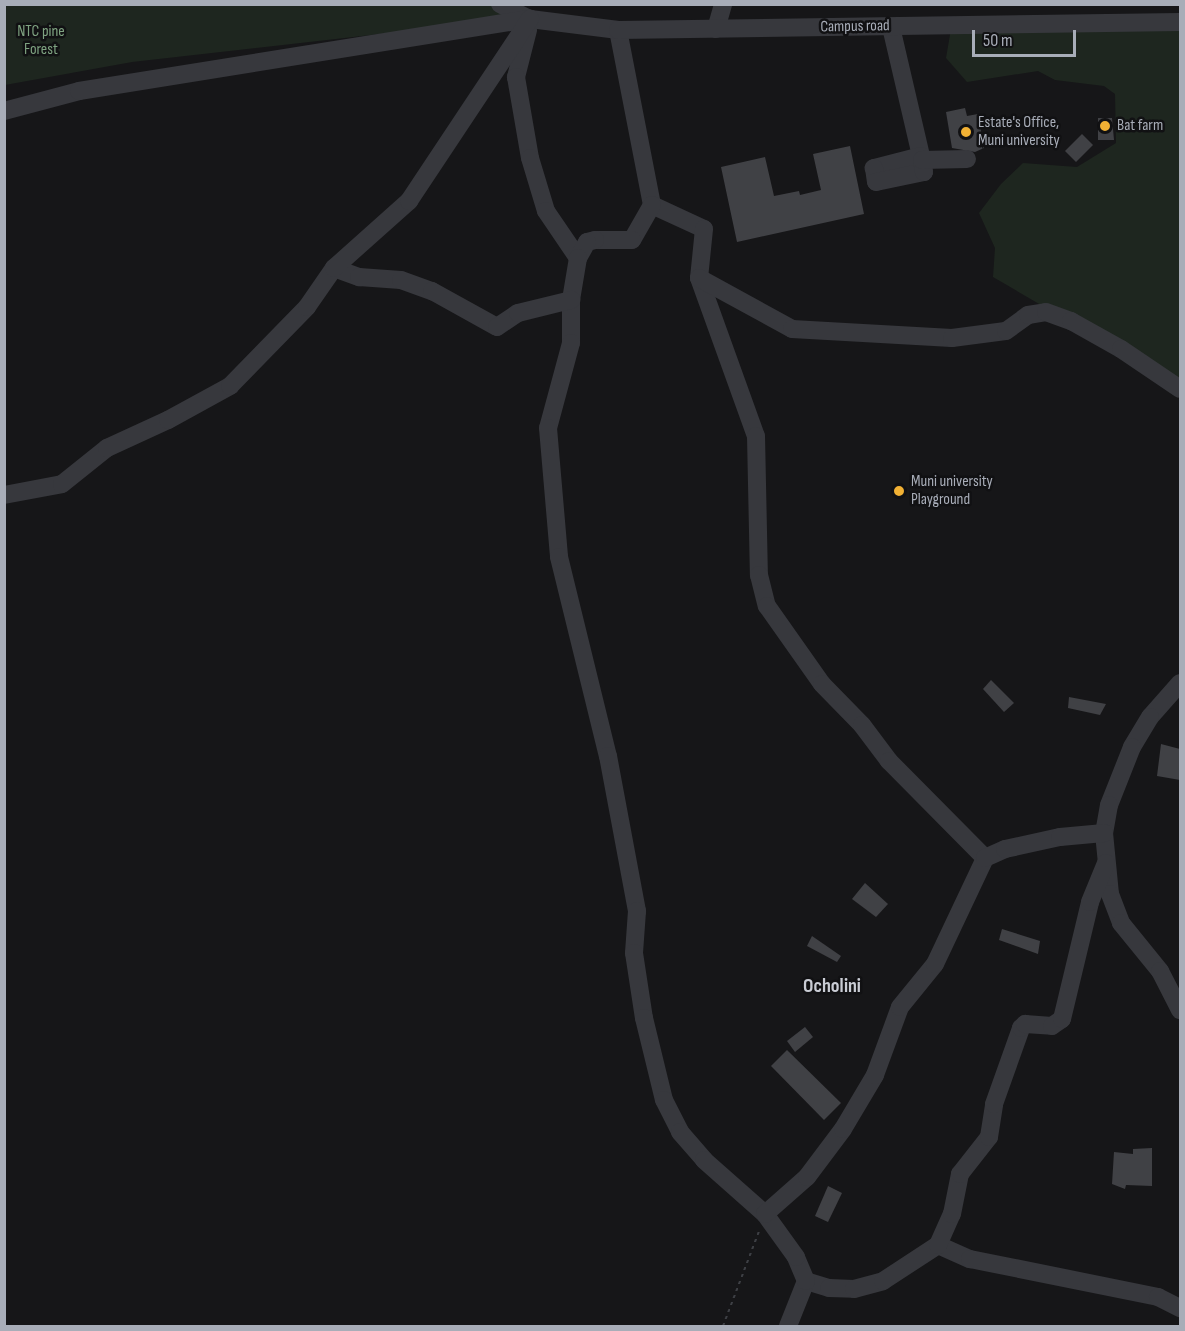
<!DOCTYPE html>
<html>
<head>
<meta charset="utf-8">
<style>
	body { margin:0 }
	#map { position:relative; width:1185px; height:1331px; overflow:hidden; background:#161618; font-family:"Sofia Sans Condensed",sans-serif }
	div>[style] { position:absolute }
	.green>* { inset:0; background:#1e261f }
	.building>* { inset:0; background:#404145 }
	.path>* { height:2px; margin-top:-1px; transform-origin:0; background:repeating-linear-gradient(90deg,#3d3f44 0 3px,transparent 0 7.5px) }
	.minor>* { height:18px; margin:-9px; padding:0 9px; transform-origin:9px; border-radius:9px; background:#37383d }
	.dots>* { width:16px; height:16px; translate:-50% -50%; box-sizing:border-box; border:3px solid #111113; border-radius:50% }
	span { translate:-50% -50%; white-space:nowrap; text-align:center; line-height:1.15; -webkit-text-stroke:5px #111113; paint-order:stroke }
	.street-label { font-size:16px; color:#a8adb8 }
	.park-label { font-size:16px; color:#7fa381 }
	.poi-label { font-size:16px; color:#a8adb8 }
	.left { translate:0 -50%; text-align:left }
	.quarter-label { font-size:20px; color:#c9ccd4; font-weight:700 }
	.frame { position:absolute; inset:0; border:6px solid #a8adb8; pointer-events:none }
	.scale { position:absolute; left:972px; top:30px; width:104px; height:27px; box-sizing:border-box; border:3px solid #a8adb8; border-top:0; padding-left:8px; font-size:18px; line-height:21px; white-space:nowrap; color:#a8adb8; -webkit-text-stroke:4px #111113; paint-order:stroke }
</style>
</head>
<body>
<div id="map">
	<div class="green">
		<div style="clip-path:polygon(495px 4px,522px 18px,132px 62px,5px 85px,5px 5px)"></div>
		<div style="clip-path:polygon(951px 29px,1180px 30px,1180px 386px,993px 277px,995px 248px,979px 213px,1001px 184px,1023px 163px,1077px 167px,1116px 143px,1115px 94px,1104px 86px,1055px 80px,1038px 71px,967px 82px,946px 58px)"></div>
	</div>
	<div class="building">
		<div style="clip-path:polygon(965px 108px,967px 116px,978px 114px,984px 148px,975px 152px,952px 148px,946px 112px)"></div>
		<div style="clip-path:polygon(1098px 118px,1112px 118px,1114px 140px,1098px 140px)"></div>
		<div style="clip-path:polygon(1082px 134px,1093px 145px,1076px 162px,1065px 151px)"></div>
		<div style="clip-path:polygon(850px 146px,864px 214px,737px 242px,721px 167px,765px 157px,774px 196px,799px 191px,800px 195px,821px 190px,813px 154px)"></div>
		<div style="clip-path:polygon(991px 680px,1014px 703px,1004px 712px,983px 689px)"></div>
		<div style="clip-path:polygon(1069px 697px,1106px 704px,1100px 715px,1068px 708px)"></div>
		<div style="clip-path:polygon(1161px 744px,1180px 749px,1180px 780px,1157px 776px)"></div>
		<div style="clip-path:polygon(865px 883px,888px 904px,876px 917px,852px 899px)"></div>
		<div style="clip-path:polygon(1002px 929px,1040px 941px,1038px 954px,999px 940px)"></div>
		<div style="clip-path:polygon(812px 936px,841px 956px,837px 962px,807px 946px)"></div>
		<div style="clip-path:polygon(805px 1027px,813px 1037px,795px 1052px,787px 1041px)"></div>
		<div style="clip-path:polygon(787px 1050px,841px 1103px,824px 1120px,771px 1066px)"></div>
		<div style="clip-path:polygon(1152px 1148px,1152px 1186px,1126px 1185px,1125px 1189px,1112px 1184px,1114px 1152px,1133px 1154px,1133px 1149px)"></div>
		<div style="clip-path:polygon(828px 1186px,842px 1193px,828px 1222px,815px 1216px)"></div>
	</div>
	<div class="path">
		<div style="left:723px;top:1326px;width:102px;rotate:-69.2deg"></div>
	</div>
	<div class="minor">
		<div style="left:500px;top:4px;width:34px;rotate:27deg"></div>
		<div style="left:891px;top:27px;width:132px;rotate:76.9deg"></div>
		<div style="left:921px;top:156px;width:49px;rotate:165.7deg"></div>
		<div style="left:874px;top:168px;width:14px;rotate:82deg"></div>
		<div style="left:876px;top:182px;width:49px;rotate:-11.8deg"></div>
		<div style="left:924px;top:172px;width:12px;rotate:-99deg"></div>
		<div style="left:922px;top:160px;width:45px;rotate:-1.3deg"></div>
		<div style="left:716px;top:29px;width:26px;rotate:-74deg"></div>
		<div style="left:528px;top:30px;width:49px;rotate:104.3deg"></div>
		<div style="left:516px;top:77px;width:82px;rotate:80.2deg"></div>
		<div style="left:530px;top:158px;width:55px;rotate:73.2deg"></div>
		<div style="left:546px;top:211px;width:57px;rotate:55.8deg"></div>
		<div style="left:618px;top:30px;width:178px;rotate:79deg"></div>
		<div style="left:652px;top:205px;width:57px;rotate:24.8deg"></div>
		<div style="left:704px;top:229px;width:49px;rotate:95.8deg"></div>
		<div style="left:699px;top:278px;width:168px;rotate:70.2deg"></div>
		<div style="left:756px;top:436px;width:139px;rotate:88.8deg"></div>
		<div style="left:759px;top:575px;width:32px;rotate:76deg"></div>
		<div style="left:767px;top:606px;width:95px;rotate:54.8deg"></div>
		<div style="left:822px;top:684px;width:57px;rotate:45.7deg"></div>
		<div style="left:862px;top:725px;width:45px;rotate:53.1deg"></div>
		<div style="left:889px;top:761px;width:136px;rotate:45.3deg"></div>
		<div style="left:4px;top:111px;width:78px;rotate:-14.9deg"></div>
		<div style="left:79px;top:91px;width:457px;rotate:-9.1deg"></div>
		<div style="left:530px;top:19px;width:89px;rotate:7.1deg"></div>
		<div style="left:618px;top:30px;width:562px;rotate:-0.82deg"></div>
		<div style="left:652px;top:205px;width:40px;rotate:119.7deg"></div>
		<div style="left:632px;top:240px;width:37px;rotate:180deg"></div>
		<div style="left:595px;top:240px;width:8px;rotate:166deg"></div>
		<div style="left:587px;top:242px;width:18px;rotate:119deg"></div>
		<div style="left:578px;top:258px;width:43px;rotate:99.5deg"></div>
		<div style="left:571px;top:300px;width:43px;rotate:90deg"></div>
		<div style="left:571px;top:343px;width:88px;rotate:105.1deg"></div>
		<div style="left:548px;top:428px;width:129px;rotate:85.1deg"></div>
		<div style="left:559px;top:557px;width:205px;rotate:76.2deg"></div>
		<div style="left:608px;top:756px;width:158px;rotate:79.4deg"></div>
		<div style="left:637px;top:911px;width:42px;rotate:94.1deg"></div>
		<div style="left:634px;top:953px;width:66px;rotate:81.3deg"></div>
		<div style="left:644px;top:1018px;width:84px;rotate:76.3deg"></div>
		<div style="left:664px;top:1100px;width:36px;rotate:63deg"></div>
		<div style="left:680px;top:1132px;width:37px;rotate:49deg"></div>
		<div style="left:704px;top:1160px;width:81px;rotate:41.5deg"></div>
		<div style="left:334px;top:268px;width:27px;rotate:20deg"></div>
		<div style="left:359px;top:277px;width:42px;rotate:4.1deg"></div>
		<div style="left:401px;top:280px;width:33px;rotate:20deg"></div>
		<div style="left:432px;top:291px;width:74px;rotate:29deg"></div>
		<div style="left:497px;top:327px;width:25px;rotate:-34deg"></div>
		<div style="left:518px;top:313px;width:55px;rotate:-13.8deg"></div>
		<div style="left:699px;top:278px;width:106px;rotate:28.7deg"></div>
		<div style="left:792px;top:329px;width:160px;rotate:3.2deg"></div>
		<div style="left:952px;top:338px;width:54px;rotate:-7.4deg"></div>
		<div style="left:1006px;top:331px;width:27px;rotate:-36deg"></div>
		<div style="left:1028px;top:315px;width:18px;rotate:-9deg"></div>
		<div style="left:1046px;top:312px;width:27px;rotate:20deg"></div>
		<div style="left:1071px;top:321px;width:57px;rotate:29.2deg"></div>
		<div style="left:1121px;top:349px;width:71px;rotate:34.1deg"></div>
		<div style="left:4px;top:495px;width:59px;rotate:-10.7deg"></div>
		<div style="left:62px;top:484px;width:58px;rotate:-38.7deg"></div>
		<div style="left:107px;top:448px;width:67px;rotate:-24.7deg"></div>
		<div style="left:168px;top:420px;width:71px;rotate:-28.7deg"></div>
		<div style="left:230px;top:386px;width:110px;rotate:-45.7deg"></div>
		<div style="left:307px;top:307px;width:47px;rotate:-55.3deg"></div>
		<div style="left:334px;top:268px;width:101px;rotate:-41.8deg"></div>
		<div style="left:409px;top:201px;width:219px;rotate:-56.4deg"></div>
		<div style="left:1180px;top:683px;width:45px;rotate:131.4deg"></div>
		<div style="left:1150px;top:717px;width:35px;rotate:121deg"></div>
		<div style="left:1132px;top:747px;width:62px;rotate:111.6deg"></div>
		<div style="left:1109px;top:805px;width:28px;rotate:100deg"></div>
		<div style="left:1104px;top:833px;width:61px;rotate:84.4deg"></div>
		<div style="left:1110px;top:894px;width:31px;rotate:69deg"></div>
		<div style="left:1121px;top:923px;width:62px;rotate:50.9deg"></div>
		<div style="left:1160px;top:971px;width:44px;rotate:62.9deg"></div>
		<div style="left:938px;top:1245px;width:35px;rotate:24deg"></div>
		<div style="left:970px;top:1259px;width:192px;rotate:11.4deg"></div>
		<div style="left:1158px;top:1297px;width:25px;rotate:27deg"></div>
		<div style="left:806px;top:1281px;width:24px;rotate:17deg"></div>
		<div style="left:829px;top:1288px;width:25px;rotate:2deg"></div>
		<div style="left:854px;top:1289px;width:30px;rotate:-15deg"></div>
		<div style="left:883px;top:1281px;width:66px;rotate:-33.2deg"></div>
		<div style="left:938px;top:1245px;width:34px;rotate:-66deg"></div>
		<div style="left:952px;top:1214px;width:41px;rotate:-78.7deg"></div>
		<div style="left:960px;top:1174px;width:47px;rotate:-51.9deg"></div>
		<div style="left:989px;top:1137px;width:33px;rotate:-81deg"></div>
		<div style="left:994px;top:1104px;width:81px;rotate:-70.4deg"></div>
		<div style="left:1021px;top:1028px;width:6px;rotate:-45deg"></div>
		<div style="left:1025px;top:1024px;width:27px;rotate:4deg"></div>
		<div style="left:1052px;top:1026px;width:12px;rotate:-35deg"></div>
		<div style="left:1062px;top:1019px;width:120px;rotate:-76.5deg"></div>
		<div style="left:1090px;top:902px;width:42px;rotate:-67.7deg"></div>
		<div style="left:788px;top:1326px;width:48px;rotate:-68.2deg"></div>
		<div style="left:806px;top:1281px;width:26px;rotate:-113deg"></div>
		<div style="left:796px;top:1257px;width:53px;rotate:-125.8deg"></div>
		<div style="left:765px;top:1214px;width:56px;rotate:-41.4deg"></div>
		<div style="left:807px;top:1177px;width:60px;rotate:-53.1deg"></div>
		<div style="left:843px;top:1129px;width:63px;rotate:-59.3deg"></div>
		<div style="left:875px;top:1075px;width:72px;rotate:-69.8deg"></div>
		<div style="left:900px;top:1007px;width:55px;rotate:-50.9deg"></div>
		<div style="left:935px;top:964px;width:117px;rotate:-64.7deg"></div>
		<div style="left:985px;top:858px;width:22px;rotate:-24deg"></div>
		<div style="left:1005px;top:849px;width:56px;rotate:-12.3deg"></div>
		<div style="left:1060px;top:837px;width:44px;rotate:-5.2deg"></div>
	</div>
	<div class="dots">
		<div style="left:1105px;top:126px;background:#f2b134"></div>
		<div style="left:966px;top:132px;background:#f2b134"></div>
		<div style="left:899px;top:491px;background:#f2b134"></div>
	</div>
	<div class="street-label">
		<span style="left:855px;top:27px;rotate:-1deg">Campus road</span>
	</div>
	<div class="park-label">
		<span style="left:41px;top:41px">NTC pine<br>Forest</span>
	</div>
	<div class="poi-label">
		<span class="left" style="left:978px;top:132px">Estate's Office,<br>Muni university</span>
		<span class="left" style="left:1117px;top:126px">Bat farm</span>
		<span class="left" style="left:911px;top:491px">Muni university<br>Playground</span>
	</div>
	<div class="quarter-label">
		<span style="left:832px;top:986px">Ocholini</span>
	</div>
	<div class="frame"></div>
	<div class="scale">50 m</div>
</div>
</body>
</html>
